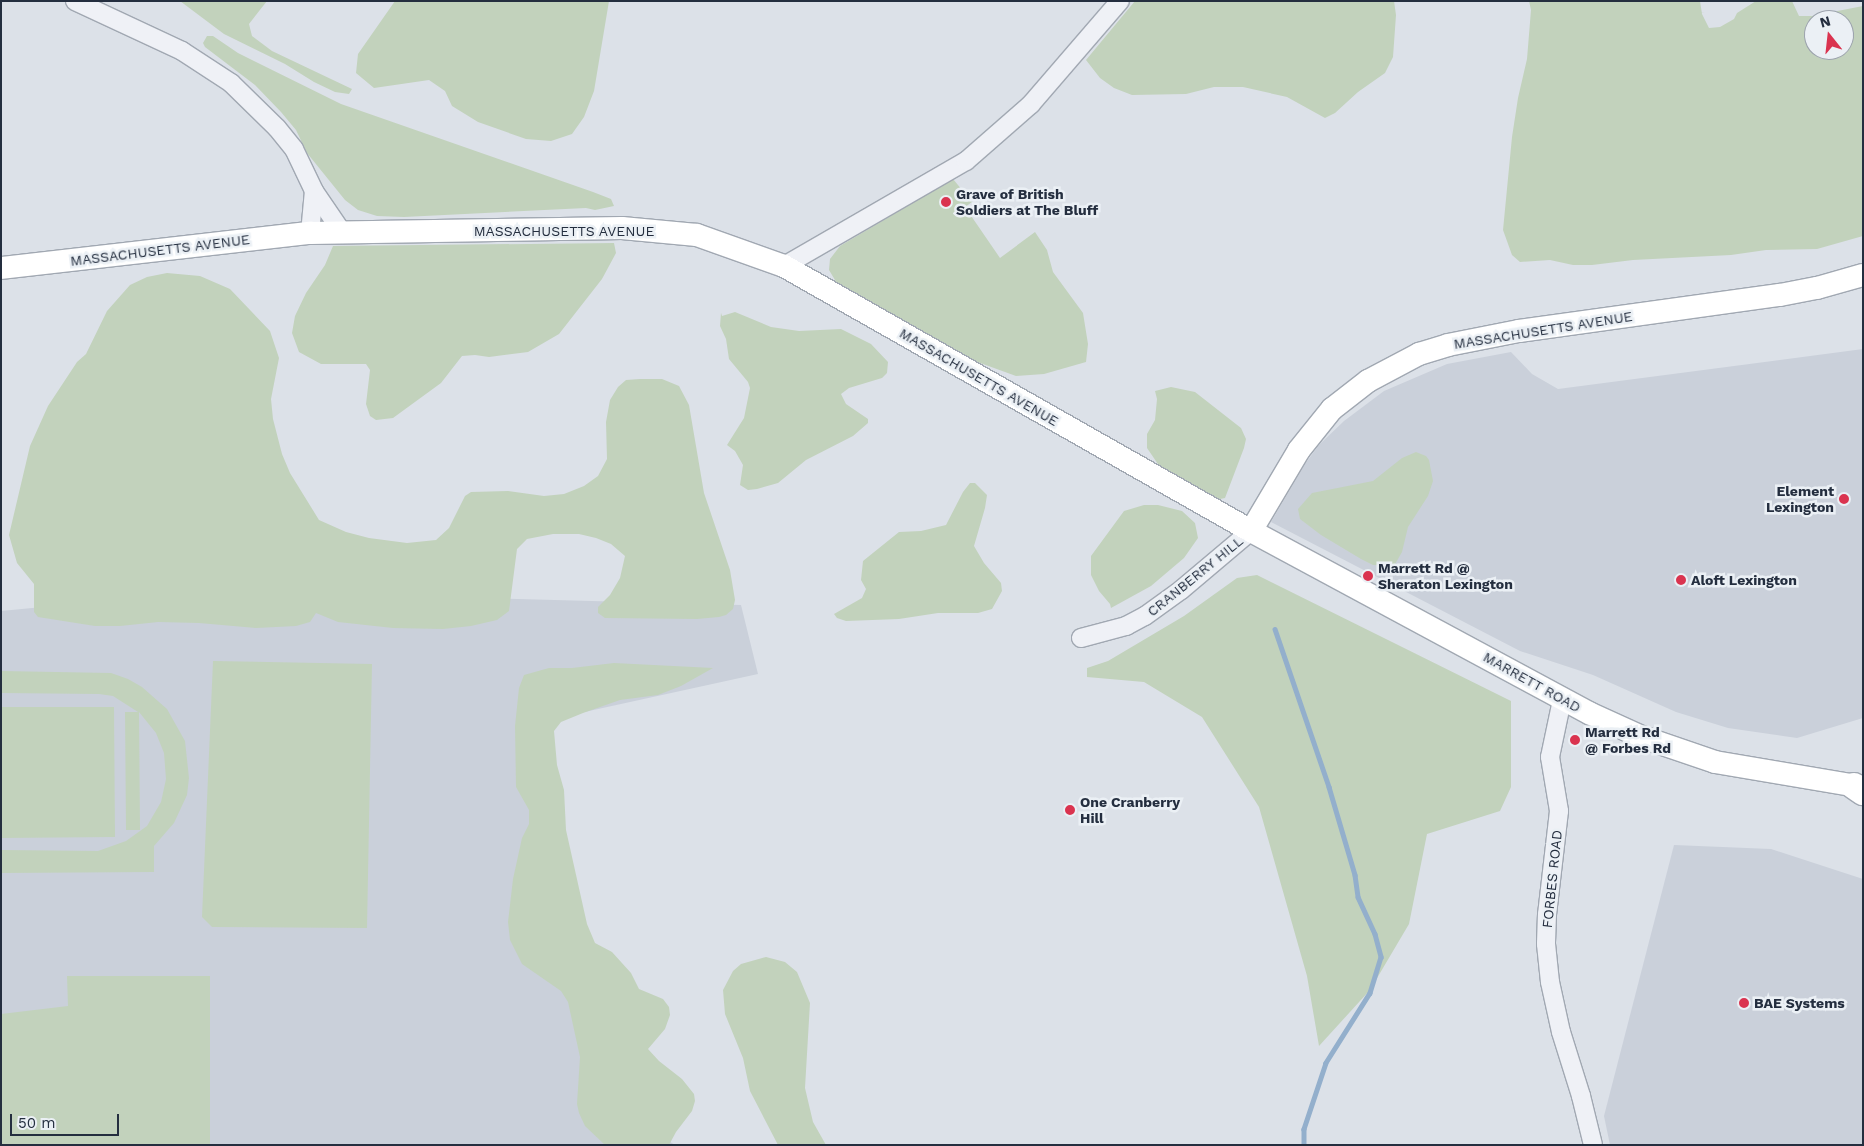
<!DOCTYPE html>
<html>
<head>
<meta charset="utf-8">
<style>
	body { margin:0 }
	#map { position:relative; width:1864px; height:1146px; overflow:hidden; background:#dce1e8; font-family:"Work Sans",sans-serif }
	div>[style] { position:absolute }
	.built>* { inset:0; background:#cad0da }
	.green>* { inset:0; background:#c2d2bc }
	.stream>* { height:4.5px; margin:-2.25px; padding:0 2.25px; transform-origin:2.25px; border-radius:2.25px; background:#93afcc }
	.roads { filter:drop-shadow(1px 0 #a1a8b2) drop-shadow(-1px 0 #a1a8b2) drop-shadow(0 1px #a1a8b2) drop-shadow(0 -1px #a1a8b2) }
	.minor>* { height:18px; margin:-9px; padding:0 9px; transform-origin:9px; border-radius:9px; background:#eff1f6 }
	.major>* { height:22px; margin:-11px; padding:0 11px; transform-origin:11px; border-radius:11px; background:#fff }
	.highway>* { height:26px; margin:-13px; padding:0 13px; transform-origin:13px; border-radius:13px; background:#fff }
	.dots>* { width:14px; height:14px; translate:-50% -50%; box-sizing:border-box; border:2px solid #ebf0f5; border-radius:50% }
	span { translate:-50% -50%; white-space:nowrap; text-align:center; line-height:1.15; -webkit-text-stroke:5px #ebf0f5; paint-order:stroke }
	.poi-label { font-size:14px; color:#242e3f; font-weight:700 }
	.left { translate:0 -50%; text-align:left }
	.right { translate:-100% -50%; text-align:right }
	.street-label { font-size:14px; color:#242e3f }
	.frame { position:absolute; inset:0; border:2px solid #242e3f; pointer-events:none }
	.north { position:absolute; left:1804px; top:10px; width:50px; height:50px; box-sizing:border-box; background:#ebf0f5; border:1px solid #9ba2ac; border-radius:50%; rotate:344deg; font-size:14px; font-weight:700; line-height:20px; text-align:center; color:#242e3f }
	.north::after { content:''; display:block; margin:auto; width:18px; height:22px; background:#da334f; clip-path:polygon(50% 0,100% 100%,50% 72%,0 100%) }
	.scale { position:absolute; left:10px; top:1114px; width:109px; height:22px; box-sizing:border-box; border:2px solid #242e3f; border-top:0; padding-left:6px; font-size:15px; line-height:18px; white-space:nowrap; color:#242e3f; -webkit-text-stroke:4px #ebf0f5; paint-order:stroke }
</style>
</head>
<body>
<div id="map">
	<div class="built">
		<div style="clip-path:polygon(1863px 349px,1863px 718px,1797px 738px,1728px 728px,1676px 712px,1593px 675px,1520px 651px,1271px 522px,1305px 464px,1319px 445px,1344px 421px,1384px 391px,1447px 364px,1511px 352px,1532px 374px,1558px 389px)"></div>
		<div style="clip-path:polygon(209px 591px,741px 605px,758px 674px,525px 725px,594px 1095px,675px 1145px,1px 1145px,1px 611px)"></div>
		<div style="clip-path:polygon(1674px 845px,1771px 849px,1863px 879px,1863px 1145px,1610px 1145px,1604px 1116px)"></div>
	</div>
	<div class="green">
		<div style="clip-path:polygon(180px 1px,267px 1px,249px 24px,252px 36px,272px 51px,352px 89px,349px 94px,335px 92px,314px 82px,285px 64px,224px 34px)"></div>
		<div style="clip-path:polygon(395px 1px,609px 1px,594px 91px,584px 117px,572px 134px,551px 141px,526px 139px,478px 122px,452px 106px,445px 91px,429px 80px,374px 88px,356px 73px,358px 54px)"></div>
		<div style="clip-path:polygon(1135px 1px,1394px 1px,1396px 15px,1393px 57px,1385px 73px,1358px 92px,1335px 113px,1325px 118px,1287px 97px,1243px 87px,1214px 87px,1186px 94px,1132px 95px,1114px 88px,1100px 78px,1086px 60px)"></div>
		<div style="clip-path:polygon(evenodd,1529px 1px,1700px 1px,1702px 14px,1709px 28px,1720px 27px,1734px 19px,1737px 13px,1756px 1px,1792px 1px,1799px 16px,1812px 16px,1863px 6px,1863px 236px,1817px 249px,1766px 250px,1731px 255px,1633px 260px,1592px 265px,1573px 265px,1550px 260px,1520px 262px,1512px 255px,1503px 230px,1512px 137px,1518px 98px,1527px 59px,1531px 10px,1529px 1px,1814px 20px,1844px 20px,1844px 50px,1814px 50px,1814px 20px)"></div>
		<div style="clip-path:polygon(207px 36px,213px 36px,238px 53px,341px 104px,593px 192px,611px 199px,614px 206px,595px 210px,586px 208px,404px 217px,377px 216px,358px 210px,345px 200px,307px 153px,296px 130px,281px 112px,255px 85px,205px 47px,203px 43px)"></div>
		<div style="clip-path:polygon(953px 179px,972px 202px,965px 207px,1000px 258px,1035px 232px,1047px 250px,1053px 272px,1083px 313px,1088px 344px,1086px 362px,1044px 374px,1016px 376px,961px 356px,838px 285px,829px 270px,830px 259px,840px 246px)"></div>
		<div style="clip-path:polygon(614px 243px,616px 253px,602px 279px,559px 334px,528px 352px,489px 357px,475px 355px,462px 356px,441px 383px,393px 418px,376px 420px,370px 416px,366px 404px,370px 370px,366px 364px,321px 364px,299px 352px,292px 333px,295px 316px,306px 293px,325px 265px,333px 246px)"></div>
		<div style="clip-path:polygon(167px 273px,200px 276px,230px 289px,270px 331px,279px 358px,271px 399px,273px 419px,282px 454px,290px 473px,319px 520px,346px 532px,369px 538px,407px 543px,436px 540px,449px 528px,465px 496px,471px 492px,508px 491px,544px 496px,564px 494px,584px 486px,598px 476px,607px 459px,606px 422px,610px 400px,618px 387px,626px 380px,640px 379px,662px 379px,679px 386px,689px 405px,704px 493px,730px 570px,735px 600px,733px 609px,726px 615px,719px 617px,697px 619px,605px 618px,598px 613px,598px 607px,610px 595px,620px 578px,625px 556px,611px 544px,596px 538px,579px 534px,553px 534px,527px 539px,517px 549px,509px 611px,497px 620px,471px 626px,443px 629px,393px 628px,338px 622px,316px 613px,310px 622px,296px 626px,256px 628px,199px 623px,158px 622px,120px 626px,95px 626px,38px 617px,34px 612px,34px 584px,17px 563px,9px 535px,30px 446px,48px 406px,77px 362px,86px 354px,107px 311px,130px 285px,147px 277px)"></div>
		<div style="clip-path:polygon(735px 312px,771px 327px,799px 331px,841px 329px,871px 344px,888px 362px,887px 373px,882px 378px,849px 388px,841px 394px,846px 404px,868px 419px,868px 423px,853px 436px,806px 460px,778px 483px,757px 489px,748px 490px,740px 485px,743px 465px,735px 451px,727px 445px,744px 418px,750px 388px,748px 382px,729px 359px,726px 339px,720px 326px,721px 313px,722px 316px)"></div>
		<div style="clip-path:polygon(1171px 387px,1195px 392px,1241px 428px,1246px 439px,1244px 448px,1225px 498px,1215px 500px,1189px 486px,1176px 475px,1160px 467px,1147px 448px,1147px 434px,1155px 420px,1157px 399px,1155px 391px)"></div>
		<div style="clip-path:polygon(1416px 452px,1426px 456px,1429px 460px,1433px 481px,1428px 496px,1408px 527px,1402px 552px,1394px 566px,1373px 565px,1361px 559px,1321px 535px,1300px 519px,1298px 509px,1312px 493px,1373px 481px,1402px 458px)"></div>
		<div style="clip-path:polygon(970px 483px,975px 483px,987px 495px,985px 508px,974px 546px,984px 563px,1001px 583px,1002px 591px,992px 609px,978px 613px,938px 613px,899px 619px,846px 621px,837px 618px,834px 614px,862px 598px,866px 589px,861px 580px,863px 561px,899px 532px,921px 531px,946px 525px,963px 492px)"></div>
		<div style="clip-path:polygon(1144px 505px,1158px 505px,1182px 511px,1195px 523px,1198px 538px,1184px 558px,1151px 586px,1111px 608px,1110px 604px,1099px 591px,1091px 575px,1091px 556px,1124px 511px)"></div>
		<div style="clip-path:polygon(1257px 575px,1511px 701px,1511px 787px,1500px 811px,1427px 834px,1409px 924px,1370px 990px,1319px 1046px,1307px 976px,1259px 807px,1202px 717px,1144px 682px,1087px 677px,1087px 668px,1108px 661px,1184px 616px,1237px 578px)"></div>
		<div style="clip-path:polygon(213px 661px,372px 664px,367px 928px,212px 927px,202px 917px)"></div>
		<div style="clip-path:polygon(614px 663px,713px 668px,681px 686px,658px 695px,620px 700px,583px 713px,561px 722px,554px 731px,557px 765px,564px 790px,566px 830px,587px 924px,595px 943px,612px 952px,631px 973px,639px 989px,663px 999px,669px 1007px,670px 1015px,665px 1029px,648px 1049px,659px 1061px,682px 1079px,694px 1094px,695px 1101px,692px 1111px,676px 1132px,669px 1145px,605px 1145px,585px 1126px,579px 1113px,577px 1104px,580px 1057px,568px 1002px,561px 991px,522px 964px,510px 940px,508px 922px,513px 879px,522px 838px,529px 824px,529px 810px,516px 787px,515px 726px,519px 688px,524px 675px,549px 668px,572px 668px)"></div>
		<div style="clip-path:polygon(1px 671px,111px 673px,128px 679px,142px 687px,167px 709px,185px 741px,189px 778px,187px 795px,174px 823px,154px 846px,154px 872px,1px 873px,1px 850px,98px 851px,126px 841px,147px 826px,161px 802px,166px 779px,164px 753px,156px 733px,139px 712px,140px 830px,126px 830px,125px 712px,138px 712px,113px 696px,99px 694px,1px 693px)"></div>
		<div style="clip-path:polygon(1px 707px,114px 707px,115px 837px,1px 838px)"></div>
		<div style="clip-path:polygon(766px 957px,785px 962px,797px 972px,810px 1003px,805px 1088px,813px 1122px,826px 1145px,778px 1145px,750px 1091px,743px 1058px,725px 1014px,723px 990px,733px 971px,741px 964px)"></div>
		<div style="clip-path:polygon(67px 976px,210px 976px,210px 1145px,1px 1145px,1px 1014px,68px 1006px)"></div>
	</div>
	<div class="stream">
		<div style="left:1275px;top:629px;width:167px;rotate:71.1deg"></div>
		<div style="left:1329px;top:787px;width:92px;rotate:73.5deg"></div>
		<div style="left:1355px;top:875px;width:22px;rotate:82deg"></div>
		<div style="left:1358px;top:897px;width:41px;rotate:65.3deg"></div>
		<div style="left:1375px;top:934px;width:24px;rotate:75deg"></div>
		<div style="left:1381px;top:957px;width:38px;rotate:107deg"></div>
		<div style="left:1370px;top:993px;width:83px;rotate:122.2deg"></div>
		<div style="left:1326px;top:1063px;width:70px;rotate:108.4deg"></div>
		<div style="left:1304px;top:1129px;width:16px;rotate:90deg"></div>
	</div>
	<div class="roads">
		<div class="minor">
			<div style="left:75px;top:1px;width:118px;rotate:25deg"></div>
			<div style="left:182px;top:51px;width:59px;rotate:33.1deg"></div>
			<div style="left:231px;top:83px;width:64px;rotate:44.4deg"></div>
			<div style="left:277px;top:128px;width:27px;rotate:51deg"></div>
			<div style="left:294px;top:149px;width:47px;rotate:64.5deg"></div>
			<div style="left:314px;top:191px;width:50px;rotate:55.7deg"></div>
			<div style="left:310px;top:233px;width:42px;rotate:-84.6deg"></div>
			<div style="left:784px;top:266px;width:210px;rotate:-30deg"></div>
			<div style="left:966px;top:161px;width:86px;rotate:-41.2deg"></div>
			<div style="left:1031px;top:104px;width:136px;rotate:-49.2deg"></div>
			<div style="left:1081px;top:638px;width:47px;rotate:-14.9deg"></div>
			<div style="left:1126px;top:626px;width:21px;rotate:-28deg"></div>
			<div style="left:1145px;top:616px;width:44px;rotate:-35.8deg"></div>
			<div style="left:1181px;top:590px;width:92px;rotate:-40.1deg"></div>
			<div style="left:1562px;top:700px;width:58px;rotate:101.9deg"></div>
			<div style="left:1550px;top:757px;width:55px;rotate:80.5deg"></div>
			<div style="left:1559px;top:811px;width:104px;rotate:96.6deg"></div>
			<div style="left:1547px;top:914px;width:30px;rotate:92deg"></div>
			<div style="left:1546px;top:944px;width:38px;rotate:84deg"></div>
			<div style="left:1550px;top:982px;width:51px;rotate:77.6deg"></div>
			<div style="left:1561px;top:1032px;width:67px;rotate:72.6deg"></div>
			<div style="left:1581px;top:1096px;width:50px;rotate:76.2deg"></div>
		</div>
		<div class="major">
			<div style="left:1px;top:268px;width:311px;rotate:-6.5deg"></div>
			<div style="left:310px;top:233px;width:312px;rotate:-0.9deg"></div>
			<div style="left:622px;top:228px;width:75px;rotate:5.3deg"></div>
			<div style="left:697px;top:235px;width:92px;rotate:19.6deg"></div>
			<div style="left:784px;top:266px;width:537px;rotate:29.57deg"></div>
			<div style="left:1251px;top:531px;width:384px;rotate:28.3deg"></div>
			<div style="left:1589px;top:713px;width:58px;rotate:24.4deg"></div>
			<div style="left:1642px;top:737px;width:77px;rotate:18.9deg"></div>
			<div style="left:1715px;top:762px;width:150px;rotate:9.6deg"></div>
			<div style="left:1251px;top:531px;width:94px;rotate:-59.3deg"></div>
			<div style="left:1299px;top:450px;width:53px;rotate:-51.2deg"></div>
			<div style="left:1332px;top:409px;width:46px;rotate:-37.9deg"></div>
			<div style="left:1368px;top:381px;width:58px;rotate:-27.9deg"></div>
			<div style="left:1419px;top:354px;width:30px;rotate:-17deg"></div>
			<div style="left:1448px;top:345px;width:72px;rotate:-11.2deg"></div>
			<div style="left:1519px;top:331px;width:263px;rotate:-7.9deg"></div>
			<div style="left:1780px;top:295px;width:38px;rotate:-11deg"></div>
			<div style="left:1817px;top:288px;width:48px;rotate:-15.8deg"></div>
		</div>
		<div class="highway">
			<div style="left:1854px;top:786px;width:11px;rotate:34deg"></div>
		</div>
	</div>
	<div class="dots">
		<div style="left:946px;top:202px;background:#da334f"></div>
		<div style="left:1844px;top:499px;background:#da334f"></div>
		<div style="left:1368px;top:576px;background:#da334f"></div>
		<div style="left:1681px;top:580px;background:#da334f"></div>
		<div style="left:1575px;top:740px;background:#da334f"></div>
		<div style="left:1070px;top:810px;background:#da334f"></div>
		<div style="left:1744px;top:1003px;background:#da334f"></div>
	</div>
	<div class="poi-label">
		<span class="left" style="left:956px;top:202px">Grave of British<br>Soldiers at The Bluff</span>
		<span class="right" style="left:1834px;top:499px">Element<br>Lexington</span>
		<span class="left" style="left:1378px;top:576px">Marrett Rd @<br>Sheraton Lexington</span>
		<span class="left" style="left:1691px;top:580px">Aloft Lexington</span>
		<span class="left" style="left:1585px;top:740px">Marrett Rd<br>@ Forbes Rd</span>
		<span class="left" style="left:1080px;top:810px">One Cranberry<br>Hill</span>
		<span class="left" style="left:1754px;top:1003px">BAE Systems</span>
	</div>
	<div class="street-label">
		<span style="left:564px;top:231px">MASSACHUSETTS AVENUE</span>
		<span style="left:160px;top:250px;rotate:-7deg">MASSACHUSETTS AVENUE</span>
		<span style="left:1543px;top:330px;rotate:-9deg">MASSACHUSETTS AVENUE</span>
		<span style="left:979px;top:377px;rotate:30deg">MASSACHUSETTS AVENUE</span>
		<span style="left:1195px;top:576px;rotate:-39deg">CRANBERRY HILL</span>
		<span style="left:1532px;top:682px;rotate:29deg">MARRETT ROAD</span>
		<span style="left:1552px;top:879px;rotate:-84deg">FORBES ROAD</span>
	</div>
	<div class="frame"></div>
	<div class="north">N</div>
	<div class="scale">50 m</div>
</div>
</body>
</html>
